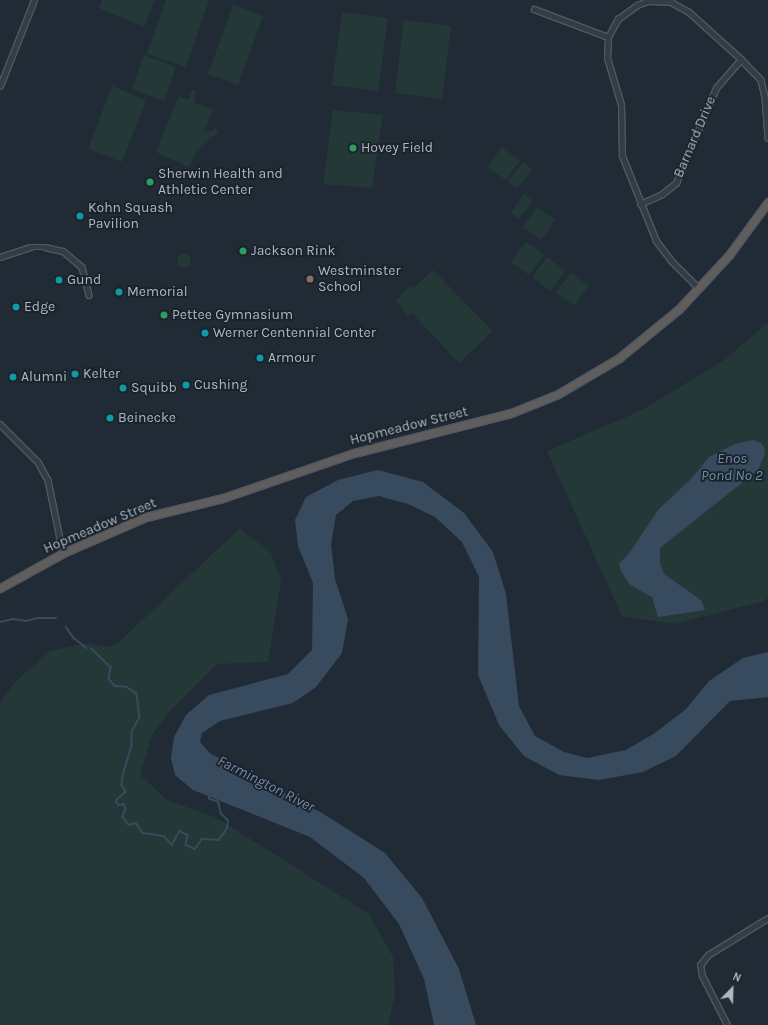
<!DOCTYPE html>
<html>
<head>
<meta charset="utf-8">
<style>
	body { margin:0 }
	#map { position:relative; width:768px; height:1025px; overflow:hidden; background:#212b36; font-family:Karla,sans-serif }
	div>[style] { position:absolute }
	.green>* { inset:0; background:#243838 }
	.round { border-radius:50% }
	.water>* { inset:0; background:#374a5e }
	.stream>* { height:1.5px; margin:-0.75px; padding:0 0.75px; transform-origin:0.75px; border-radius:0.75px; background:#374a5e }
	.roads { filter:drop-shadow(1px 0 #4f5861) drop-shadow(-1px 0 #4f5861) drop-shadow(0 1px #4f5861) drop-shadow(0 -1px #4f5861) }
	.minor>* { height:4.5px; margin:-2.25px; padding:0 2.25px; transform-origin:2.25px; border-radius:2.25px; background:#343d46 }
	.trunk>* { height:7px; margin:-3.5px; padding:0 3.5px; transform-origin:3.5px; border-radius:3.5px; background:#5f5e5c }
	.dots>* { width:11px; height:11px; translate:-50% -50%; box-sizing:border-box; border:2px solid #1a222b; border-radius:50% }
	span { translate:-50% -50%; white-space:nowrap; text-align:center; line-height:1.15; -webkit-text-stroke:3.5px #1a222b; paint-order:stroke }
	.street-label { font-size:14px; color:#aeb8c3 }
	.poi-label { font-size:14px; color:#aeb8c3 }
	.left { translate:0 -50%; text-align:left }
	.water-label { font-size:15px; color:#708ba6; font-style:italic }
	.north { position:absolute; left:712px; top:969px; width:40px; height:40px; -webkit-text-stroke:3px #1a222b; paint-order:stroke; rotate:23deg; font-size:11px; font-weight:700; line-height:16px; text-align:center; color:#aeb8c3 }
	.north::after { content:''; display:block; margin:auto; width:14px; height:18px; background:#aeb8c3; clip-path:polygon(50% 0,100% 100%,50% 72%,0 100%) }
</style>
</head>
<body>
<div id="map">
	<div class="green">
		<div style="clip-path:polygon(102px 0,155px 0,144px 27px,99px 8px)"></div>
		<div style="clip-path:polygon(166px 0,209px 0,186px 67px,147px 54px)"></div>
		<div style="clip-path:polygon(233px 5px,263px 16px,238px 85px,208px 74px)"></div>
		<div style="clip-path:polygon(342px 12px,388px 18px,378px 91px,332px 85px)"></div>
		<div style="clip-path:polygon(404px 20px,451px 26px,442px 99px,395px 93px)"></div>
		<div style="clip-path:polygon(144px 55px,176px 67px,164px 101px,132px 89px)"></div>
		<div style="clip-path:polygon(112px 86px,146px 100px,122px 162px,88px 149px)"></div>
		<div style="clip-path:polygon(193px 89px,196px 90px,194px 102px,213px 110px,204px 132px,213px 131px,215px 127px,218px 132px,196px 151px,189px 167px,156px 152px,179px 96px,188px 100px)"></div>
		<div style="clip-path:polygon(333px 110px,383px 115px,372px 188px,323px 184px)"></div>
		<div style="clip-path:polygon(502px 147px,520px 161px,506px 180px,487px 167px)"></div>
		<div style="clip-path:polygon(523px 162px,532px 169px,517px 189px,508px 182px)"></div>
		<div style="clip-path:polygon(524px 194px,533px 201px,518px 219px,511px 212px)"></div>
		<div style="clip-path:polygon(537px 207px,555px 220px,541px 240px,523px 227px)"></div>
		<div style="clip-path:polygon(526px 242px,544px 255px,529px 275px,511px 262px)"></div>
		<div class="round" style="left:177px;top:254px;width:14px;height:14px"></div>
		<div style="clip-path:polygon(547px 257px,565px 271px,550px 291px,532px 277px)"></div>
		<div style="clip-path:polygon(433px 270px,493px 331px,459px 363px,412px 313px,408px 316px,396px 301px,410px 285px,413px 288px)"></div>
		<div style="clip-path:polygon(571px 273px,589px 286px,574px 306px,556px 292px)"></div>
		<div style="clip-path:polygon(768px 323px,768px 597px,765px 601px,674px 624px,622px 616px,547px 451px,642px 410px,724px 360px)"></div>
		<div style="clip-path:polygon(240px 528px,271px 553px,281px 580px,268px 662px,217px 664px,173px 708px,152px 735px,140px 775px,167px 800px,217px 818px,369px 914px,393px 957px,395px 996px,388px 1025px,0 1025px,0 703px,14px 683px,50px 651px,87px 643px,109px 647px,119px 642px)"></div>
	</div>
	<div class="water">
		<div style="clip-path:polygon(753px 440px,761px 443px,764px 447px,765px 454px,758px 470px,660px 548px,660px 563px,664px 574px,701px 600px,705px 610px,658px 617px,652px 597px,630px 585px,621px 571px,619px 564px,630px 552px,658px 510px,692px 478px,709px 457px,735px 444px)"></div>
		<div style="clip-path:polygon(378px 470px,423px 482px,464px 513px,493px 552px,506px 594px,519px 706px,535px 736px,564px 752px,587px 758px,626px 750px,655px 733px,686px 709px,709px 681px,743px 658px,768px 652px,768px 697px,730px 701px,676px 756px,643px 772px,599px 780px,559px 775px,524px 756px,499px 725px,478px 675px,479px 577px,462px 542px,435px 517px,408px 504px,379px 496px,353px 501px,336px 515px,331px 544px,335px 579px,348px 619px,342px 653px,316px 687px,293px 703px,220px 721px,202px 733px,200px 742px,211px 754px,322px 813px,385px 853px,422px 898px,459px 969px,476px 1025px,434px 1025px,424px 979px,399px 924px,364px 878px,310px 837px,193px 790px,175px 775px,171px 758px,174px 737px,186px 715px,209px 695px,288px 674px,312px 650px,313px 583px,298px 546px,295px 520px,306px 497px,338px 480px)"></div>
	</div>
	<div class="stream">
		<div style="left:0;top:622px;width:13px;rotate:-13deg"></div>
		<div style="left:13px;top:619px;width:13px;rotate:9deg"></div>
		<div style="left:26px;top:621px;width:12px;rotate:-14deg"></div>
		<div style="left:38px;top:618px;width:18px"></div>
		<div style="left:66px;top:627px;width:14px;rotate:54deg"></div>
		<div style="left:74px;top:638px;width:16px;rotate:38deg"></div>
		<div style="left:91px;top:648px;width:28px;rotate:44deg"></div>
		<div style="left:111px;top:667px;width:12px;rotate:99deg"></div>
		<div style="left:109px;top:679px;width:9px;rotate:49deg"></div>
		<div style="left:115px;top:686px;width:12px;rotate:5deg"></div>
		<div style="left:127px;top:687px;width:12px;rotate:35deg"></div>
		<div style="left:137px;top:694px;width:23px;rotate:83deg"></div>
		<div style="left:140px;top:717px;width:18px;rotate:117deg"></div>
		<div style="left:132px;top:733px;width:13px;rotate:90deg"></div>
		<div style="left:132px;top:746px;width:30px;rotate:107deg"></div>
		<div style="left:123px;top:775px;width:10px;rotate:96deg"></div>
		<div style="left:122px;top:785px;width:8px;rotate:60deg"></div>
		<div style="left:126px;top:792px;width:13px;rotate:138deg"></div>
		<div style="left:116px;top:801px;width:5px;rotate:53deg"></div>
		<div style="left:119px;top:805px;width:5px;rotate:-11deg"></div>
		<div style="left:124px;top:804px;width:5px;rotate:68deg"></div>
		<div style="left:126px;top:809px;width:9px;rotate:111deg"></div>
		<div style="left:123px;top:817px;width:10px;rotate:53deg"></div>
		<div style="left:129px;top:825px;width:7px;rotate:-16deg"></div>
		<div style="left:136px;top:823px;width:12px;rotate:55deg"></div>
		<div style="left:143px;top:833px;width:21px;rotate:8deg"></div>
		<div style="left:164px;top:836px;width:12px;rotate:48deg"></div>
		<div style="left:172px;top:845px;width:16px;rotate:-63deg"></div>
		<div style="left:179px;top:831px;width:10px;rotate:24deg"></div>
		<div style="left:188px;top:835px;width:10px;rotate:101deg"></div>
		<div style="left:186px;top:845px;width:10px;rotate:24deg"></div>
		<div style="left:195px;top:849px;width:12px;rotate:-55deg"></div>
		<div style="left:202px;top:839px;width:17px;rotate:3deg"></div>
		<div style="left:219px;top:840px;width:14px;rotate:-56deg"></div>
		<div style="left:227px;top:828px;width:7px;rotate:-82deg"></div>
		<div style="left:228px;top:821px;width:10px;rotate:-135deg"></div>
		<div style="left:221px;top:814px;width:12px;rotate:-104deg"></div>
		<div style="left:218px;top:802px;width:9px;rotate:-162deg"></div>
		<div style="left:209px;top:799px;width:3px;rotate:-90deg"></div>
	</div>
	<div class="roads">
		<div class="minor">
			<div style="left:534px;top:9px;width:79px;rotate:20.7deg"></div>
			<div style="left:0;top:86px;width:92px;rotate:-68.4deg"></div>
			<div style="left:640px;top:204px;width:24px;rotate:-24deg"></div>
			<div style="left:662px;top:194px;width:18px;rotate:-38deg"></div>
			<div style="left:676px;top:183px;width:103px;rotate:-67.2deg"></div>
			<div style="left:716px;top:88px;width:38px;rotate:-49deg"></div>
			<div style="left:0;top:257px;width:32px;rotate:-18deg"></div>
			<div style="left:30px;top:247px;width:15px"></div>
			<div style="left:45px;top:247px;width:18px;rotate:13deg"></div>
			<div style="left:63px;top:251px;width:25px;rotate:40deg"></div>
			<div style="left:82px;top:267px;width:29px;rotate:76deg"></div>
			<div style="left:699px;top:289px;width:40px;rotate:-135deg"></div>
			<div style="left:671px;top:261px;width:25px;rotate:-127deg"></div>
			<div style="left:656px;top:241px;width:92px;rotate:-111.8deg"></div>
			<div style="left:622px;top:156px;width:51px;rotate:-91.1deg"></div>
			<div style="left:621px;top:105px;width:49px;rotate:-106.6deg"></div>
			<div style="left:607px;top:58px;width:21px;rotate:-87deg"></div>
			<div style="left:608px;top:37px;width:21px;rotate:-61deg"></div>
			<div style="left:618px;top:19px;width:24px;rotate:-36deg"></div>
			<div style="left:637px;top:5px;width:12px;rotate:-20deg"></div>
			<div style="left:648px;top:1px;width:23px;rotate:2deg"></div>
			<div style="left:671px;top:2px;width:21px;rotate:29deg"></div>
			<div style="left:689px;top:12px;width:70px;rotate:42.1deg"></div>
			<div style="left:741px;top:59px;width:29px;rotate:46deg"></div>
			<div style="left:761px;top:80px;width:17px;rotate:77deg"></div>
			<div style="left:765px;top:97px;width:41px;rotate:85.8deg"></div>
			<div style="left:0;top:424px;width:54px;rotate:45deg"></div>
			<div style="left:38px;top:462px;width:21px;rotate:61deg"></div>
			<div style="left:48px;top:480px;width:75px;rotate:78.4deg"></div>
			<div style="left:727px;top:1025px;width:55px;rotate:-117deg"></div>
			<div style="left:702px;top:976px;width:11px;rotate:-100deg"></div>
			<div style="left:700px;top:965px;width:13px;rotate:-51deg"></div>
			<div style="left:708px;top:955px;width:70px;rotate:-31.7deg"></div>
		</div>
		<div class="trunk">
			<div style="left:0;top:588px;width:74px;rotate:-29deg"></div>
			<div style="left:65px;top:552px;width:88px;rotate:-23.4deg"></div>
			<div style="left:146px;top:517px;width:79px;rotate:-13.9deg"></div>
			<div style="left:223px;top:498px;width:139px;rotate:-19deg"></div>
			<div style="left:354px;top:453px;width:162px;rotate:-14.3deg"></div>
			<div style="left:511px;top:413px;width:51px;rotate:-22deg"></div>
			<div style="left:558px;top:394px;width:71px;rotate:-30.5deg"></div>
			<div style="left:619px;top:358px;width:77px;rotate:-39.2deg"></div>
			<div style="left:679px;top:309px;width:74px;rotate:-47.2deg"></div>
			<div style="left:729px;top:255px;width:66px;rotate:-53.7deg"></div>
		</div>
	</div>
	<div class="dots">
		<div style="left:353px;top:148px;background:#2e9e5b"></div>
		<div style="left:150px;top:182px;background:#2e9e5b"></div>
		<div style="left:80px;top:216px;background:#0f9aa8"></div>
		<div style="left:243px;top:251px;background:#2e9e5b"></div>
		<div style="left:310px;top:279px;background:#8d6e63"></div>
		<div style="left:59px;top:280px;background:#0f9aa8"></div>
		<div style="left:119px;top:292px;background:#0f9aa8"></div>
		<div style="left:16px;top:307px;background:#0f9aa8"></div>
		<div style="left:164px;top:315px;background:#2e9e5b"></div>
		<div style="left:205px;top:333px;background:#0f9aa8"></div>
		<div style="left:260px;top:358px;background:#0f9aa8"></div>
		<div style="left:75px;top:374px;background:#0f9aa8"></div>
		<div style="left:13px;top:377px;background:#0f9aa8"></div>
		<div style="left:186px;top:385px;background:#0f9aa8"></div>
		<div style="left:123px;top:388px;background:#0f9aa8"></div>
		<div style="left:110px;top:418px;background:#0f9aa8"></div>
	</div>
	<div class="street-label">
		<span style="left:695px;top:137px;rotate:-67deg">Barnard Drive</span>
		<span style="left:409px;top:426px;rotate:-14deg">Hopmeadow Street</span>
		<span style="left:100px;top:526px;rotate:-23deg">Hopmeadow Street</span>
	</div>
	<div class="poi-label">
		<span class="left" style="left:361px;top:148px">Hovey Field</span>
		<span class="left" style="left:158px;top:182px">Sherwin Health and<br>Athletic Center</span>
		<span class="left" style="left:88px;top:216px">Kohn Squash<br>Pavilion</span>
		<span class="left" style="left:251px;top:251px">Jackson Rink</span>
		<span class="left" style="left:318px;top:279px">Westminster<br>School</span>
		<span class="left" style="left:67px;top:280px">Gund</span>
		<span class="left" style="left:127px;top:292px">Memorial</span>
		<span class="left" style="left:24px;top:307px">Edge</span>
		<span class="left" style="left:172px;top:315px">Pettee Gymnasium</span>
		<span class="left" style="left:213px;top:333px">Werner Centennial Center</span>
		<span class="left" style="left:268px;top:358px">Armour</span>
		<span class="left" style="left:83px;top:374px">Kelter</span>
		<span class="left" style="left:21px;top:377px">Alumni</span>
		<span class="left" style="left:194px;top:385px">Cushing</span>
		<span class="left" style="left:131px;top:388px">Squibb</span>
		<span class="left" style="left:118px;top:418px">Beinecke</span>
	</div>
	<div class="water-label">
		<span style="left:732px;top:467px">Enos<br>Pond No 2</span>
		<span style="left:266px;top:784px;rotate:27deg">Farmington River</span>
	</div>
	<div class="north">N</div>
</div>
</body>
</html>
